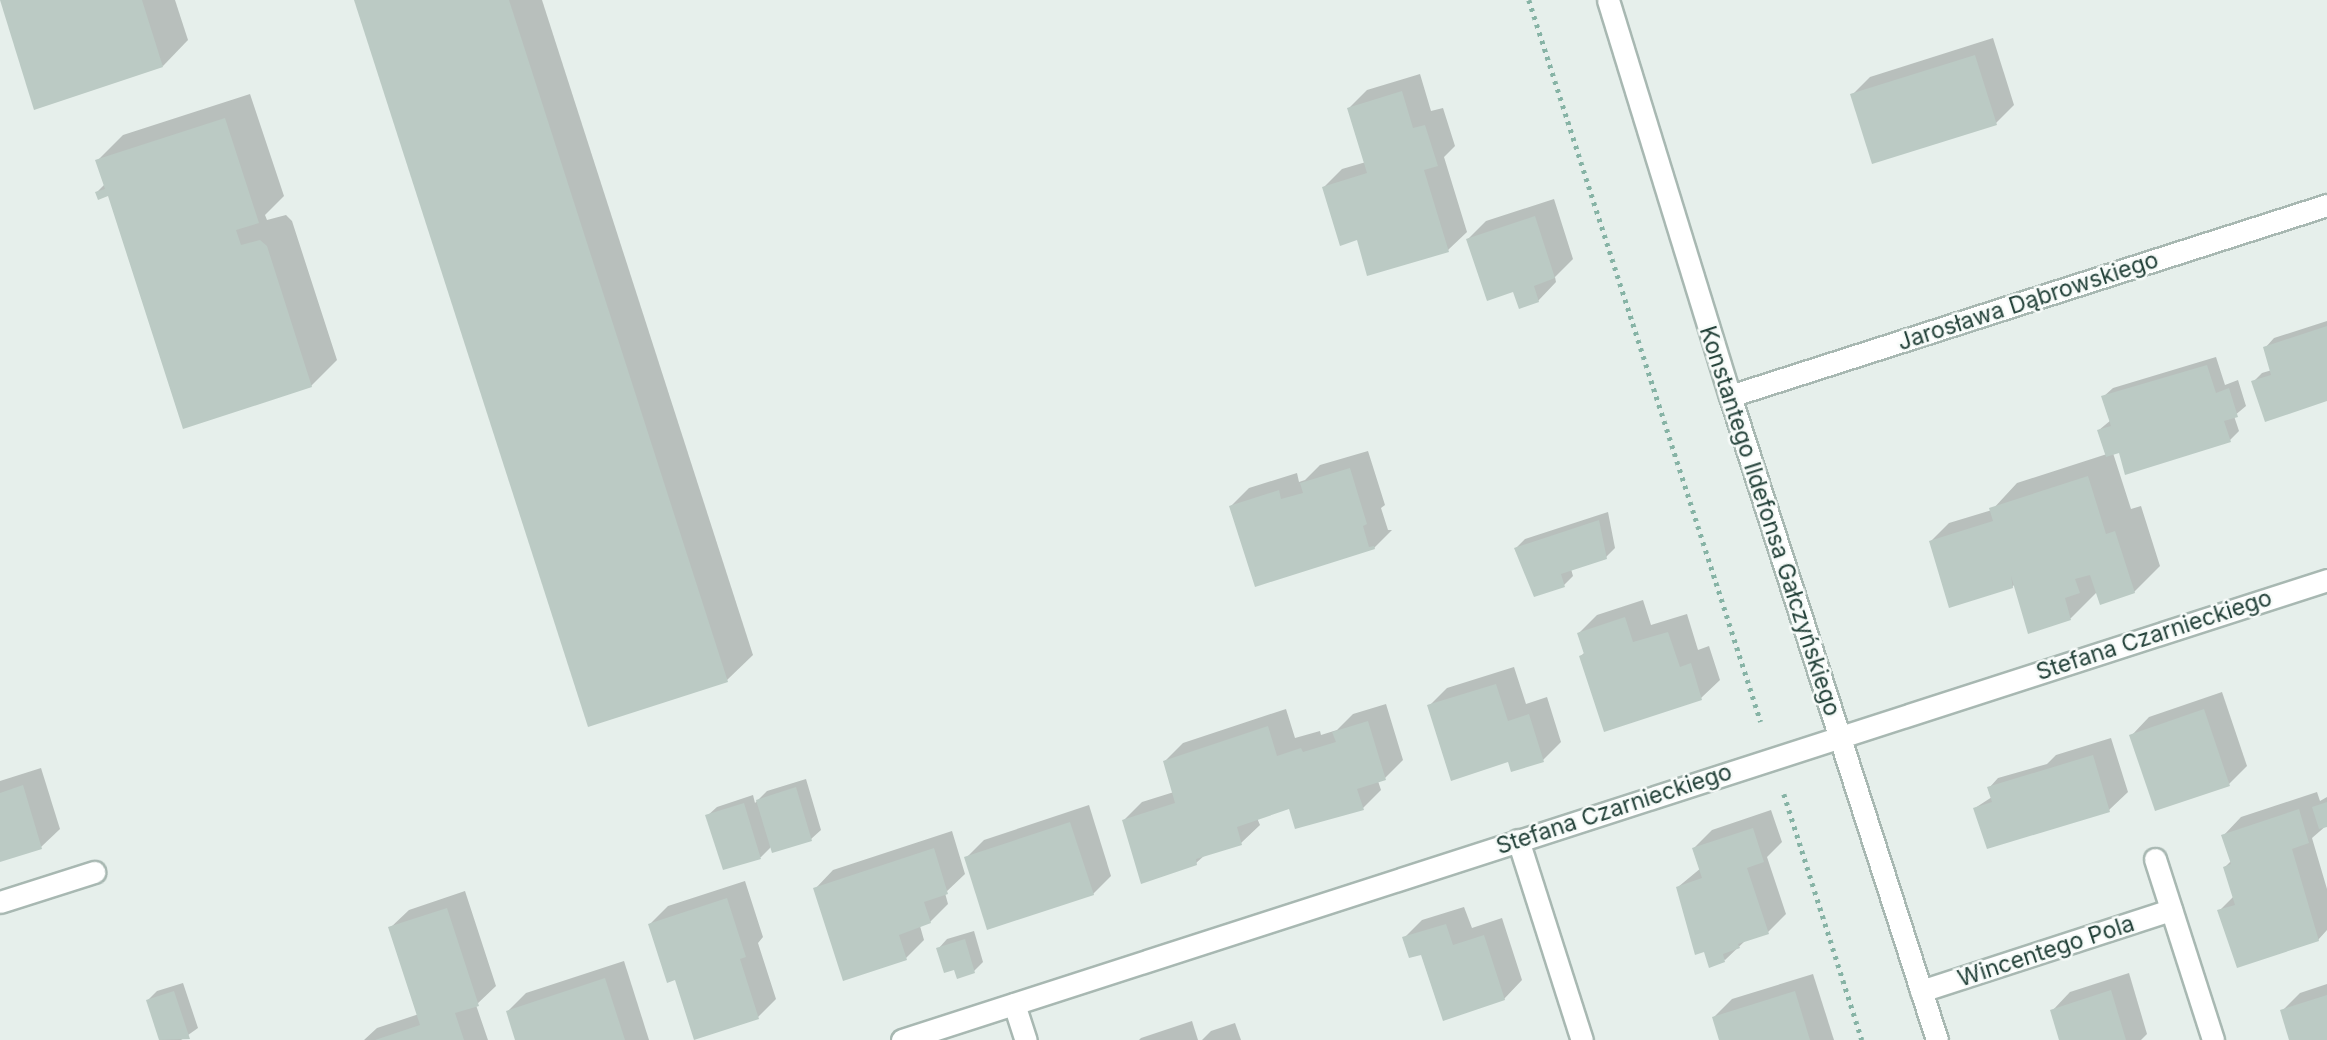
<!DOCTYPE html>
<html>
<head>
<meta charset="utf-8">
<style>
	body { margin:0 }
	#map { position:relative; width:2327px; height:1040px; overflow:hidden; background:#e6efeb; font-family:Inter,sans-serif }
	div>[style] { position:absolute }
	.shadow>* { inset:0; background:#0003 }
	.building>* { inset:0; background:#bbcac4 }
	.path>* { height:4.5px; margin-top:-2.25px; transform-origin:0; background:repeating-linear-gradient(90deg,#86b3a5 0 3.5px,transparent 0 8.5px) }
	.roads { filter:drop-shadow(2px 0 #a8b8b2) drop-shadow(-2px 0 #a8b8b2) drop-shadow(0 2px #a8b8b2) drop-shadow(0 -2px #a8b8b2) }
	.minor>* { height:21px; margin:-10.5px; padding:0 10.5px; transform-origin:10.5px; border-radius:10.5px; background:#fff }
	.tertiary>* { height:21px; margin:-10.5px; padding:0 10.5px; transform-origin:10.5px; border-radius:10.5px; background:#fff }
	span { translate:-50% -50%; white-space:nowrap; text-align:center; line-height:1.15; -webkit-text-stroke:5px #f7fbf9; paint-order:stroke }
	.street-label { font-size:23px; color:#24423a }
</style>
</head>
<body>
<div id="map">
	<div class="shadow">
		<div style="clip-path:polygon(1px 0,175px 0,188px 40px,163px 66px)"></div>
		<div style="clip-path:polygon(355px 0,542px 0,753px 655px,727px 680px)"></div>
		<div style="clip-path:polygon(1993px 38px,2014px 105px,1996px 123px,1852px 95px,1870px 77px)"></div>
		<div style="clip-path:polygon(1420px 74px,1431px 111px,1443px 108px,1455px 146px,1444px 157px,1467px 232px,1448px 250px,1358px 238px,1324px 187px,1342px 169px,1366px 162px,1349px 108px,1367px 90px)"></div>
		<div style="clip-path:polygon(250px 94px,284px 196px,265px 215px,267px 220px,286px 215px,292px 221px,337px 360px,311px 386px,109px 194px,97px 192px,105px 184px,97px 161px,123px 135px)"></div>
		<div style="clip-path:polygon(1554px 199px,1573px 259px,1555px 277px,1556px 282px,1538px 301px,1514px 289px,1468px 239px,1486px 221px)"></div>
		<div style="clip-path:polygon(2327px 321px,2327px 400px,2253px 382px,2262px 373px,2272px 370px,2265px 348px,2274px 338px)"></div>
		<div style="clip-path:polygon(2216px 357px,2225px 385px,2238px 380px,2246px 406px,2234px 416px,2239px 431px,2230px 440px,2113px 453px,2131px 509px,2141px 506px,2160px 566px,2134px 592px,2097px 592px,2071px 618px,2030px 631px,2015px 584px,2012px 587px,1931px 541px,1949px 523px,1992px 510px,2017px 483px,2107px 454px,2099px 430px,2111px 420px,2103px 397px,2113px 388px)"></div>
		<div style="clip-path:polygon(1368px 451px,1385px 505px,1381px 508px,1388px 530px,1392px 530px,1374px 548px,1256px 585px,1231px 506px,1249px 488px,1297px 473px,1299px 482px,1305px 480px,1320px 465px)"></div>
		<div style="clip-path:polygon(1608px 512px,1615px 548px,1606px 557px,1571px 569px,1573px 576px,1564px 585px,1516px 548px,1525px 539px)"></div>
		<div style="clip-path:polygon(1643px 600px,1651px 625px,1687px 614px,1698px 650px,1709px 646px,1720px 680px,1701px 698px,1581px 656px,1585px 652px,1579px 633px,1597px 615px)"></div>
		<div style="clip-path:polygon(1514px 667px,1526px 704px,1547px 697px,1561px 742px,1543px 760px,1509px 760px,1429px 706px,1447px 688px)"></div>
		<div style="clip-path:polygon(2222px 692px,2247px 766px,2229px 784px,2131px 736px,2149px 717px)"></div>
		<div style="clip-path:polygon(1386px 704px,1403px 760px,1385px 778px,1378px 781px,1381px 790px,1363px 808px,1290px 807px,1257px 818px,1260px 825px,1241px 843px,1205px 855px,1196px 863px,1124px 820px,1142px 802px,1174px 792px,1165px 761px,1183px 743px,1286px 709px,1295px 738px,1320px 731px,1321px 735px,1337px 730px,1353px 714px)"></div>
		<div style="clip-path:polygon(2111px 738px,2128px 792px,2109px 810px,1975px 808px,1992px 797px,1989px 788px,1998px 778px,2047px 764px,2056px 755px)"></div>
		<div style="clip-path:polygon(41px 768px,60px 829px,41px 847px,0 860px,0 781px)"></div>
		<div style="clip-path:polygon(806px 779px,821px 830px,811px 839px,773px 851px,772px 846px,761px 857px,724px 868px,707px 816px,717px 807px,753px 795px,755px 803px,767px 791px)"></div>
		<div style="clip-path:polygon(2317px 792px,2320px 801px,2327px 797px,2327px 825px,2312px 838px,2327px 889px,2327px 930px,2318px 940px,2219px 911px,2234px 896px,2225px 867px,2231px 861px,2223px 836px,2241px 817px)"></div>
		<div style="clip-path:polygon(1089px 805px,1111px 876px,1093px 894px,966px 858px,984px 840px)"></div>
		<div style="clip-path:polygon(1771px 810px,1782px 842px,1767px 857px,1786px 914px,1768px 932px,1746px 940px,1725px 960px,1705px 950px,1696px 953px,1678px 887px,1701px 868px,1694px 848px,1712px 830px)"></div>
		<div style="clip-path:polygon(952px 831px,965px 874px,945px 893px,948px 904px,930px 922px,920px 926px,924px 940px,906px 958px,815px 889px,833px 870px)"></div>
		<div style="clip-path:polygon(745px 881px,763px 937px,758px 943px,776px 999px,758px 1017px,676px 977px,650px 924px,668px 906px)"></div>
		<div style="clip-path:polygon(465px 891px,496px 986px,476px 1005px,488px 1040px,364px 1040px,377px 1028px,419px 1014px,390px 928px,409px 910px)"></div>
		<div style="clip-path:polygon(1464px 907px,1472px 928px,1502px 918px,1522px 980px,1504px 999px,1422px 952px,1404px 938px,1422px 920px)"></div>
		<div style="clip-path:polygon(974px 931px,983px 962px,974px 971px,955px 968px,938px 949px,947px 939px)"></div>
		<div style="clip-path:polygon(624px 961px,649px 1040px,517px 1040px,508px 1011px,526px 993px)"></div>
		<div style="clip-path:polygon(2129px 973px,2147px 1034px,2141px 1040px,2061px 1040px,2052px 1011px,2070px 992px)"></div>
		<div style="clip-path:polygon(1813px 974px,1834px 1040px,1721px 1040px,1714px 1017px,1732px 999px)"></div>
		<div style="clip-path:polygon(183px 983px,198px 1028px,181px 1040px,160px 1040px,148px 1000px,157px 991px)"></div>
		<div style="clip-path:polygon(2327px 984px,2327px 1040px,2291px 1040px,2282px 1011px,2300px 993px)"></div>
		<div style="clip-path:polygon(1192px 1021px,1198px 1040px,1139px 1040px,1141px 1038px)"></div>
		<div style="clip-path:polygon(1235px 1023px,1241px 1040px,1202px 1040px,1211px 1031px)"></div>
	</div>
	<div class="building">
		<div style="clip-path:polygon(0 0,142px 0,163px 67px,34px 110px)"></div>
		<div style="clip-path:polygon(354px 0,509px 0,728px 682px,588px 727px)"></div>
		<div style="clip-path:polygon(1975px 55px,1997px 125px,1872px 164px,1850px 94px)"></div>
		<div style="clip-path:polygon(1402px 91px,1413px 128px,1425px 125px,1438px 166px,1424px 170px,1449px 252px,1367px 276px,1357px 240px,1340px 246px,1322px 187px,1367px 173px,1347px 108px)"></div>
		<div style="clip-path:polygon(225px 118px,259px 223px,236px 230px,241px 245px,260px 240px,267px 246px,312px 387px,183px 429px,108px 196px,98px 200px,95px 192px,105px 189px,95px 160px)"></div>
		<div style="clip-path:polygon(1535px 216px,1555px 278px,1534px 286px,1539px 302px,1519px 309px,1513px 292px,1487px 301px,1466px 239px)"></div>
		<div style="clip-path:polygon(2327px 326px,2327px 401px,2265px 422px,2251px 381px,2271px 375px,2263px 347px)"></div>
		<div style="clip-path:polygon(2207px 365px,2216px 393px,2229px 388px,2238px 417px,2224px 421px,2231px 442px,2125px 475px,2119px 453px,2106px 457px,2097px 430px,2111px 426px,2101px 396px)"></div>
		<div style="clip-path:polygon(1350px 468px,1367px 524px,1363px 526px,1369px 547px,1374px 546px,1375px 549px,1255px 587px,1229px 506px,1279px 490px,1281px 499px,1303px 493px,1300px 483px)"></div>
		<div style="clip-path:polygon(2088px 476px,2106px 534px,2115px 531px,2135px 593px,2100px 605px,2090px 575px,2075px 579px,2080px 593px,2065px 598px,2071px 620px,2028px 634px,2011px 576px,2013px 588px,1949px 608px,1929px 541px,1993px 521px,1989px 508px)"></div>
		<div style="clip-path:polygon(1599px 520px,1607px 559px,1561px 574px,1565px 587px,1534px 597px,1514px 548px)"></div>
		<div style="clip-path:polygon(1625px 617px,1633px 642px,1668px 632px,1680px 667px,1691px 663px,1702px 700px,1604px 732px,1579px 656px,1584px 654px,1577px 633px)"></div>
		<div style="clip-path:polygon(1496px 684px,1508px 721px,1529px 714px,1544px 762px,1511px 772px,1508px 762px,1451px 781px,1427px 705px)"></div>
		<div style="clip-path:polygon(2204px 709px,2230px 786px,2155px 811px,2129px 735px)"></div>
		<div style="clip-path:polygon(1368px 721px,1386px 780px,1357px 789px,1364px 810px,1295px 829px,1289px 809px,1237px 827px,1242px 845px,1196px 859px,1197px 865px,1141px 884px,1122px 820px,1175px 803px,1163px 761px,1268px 726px,1277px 756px,1301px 748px,1303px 752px,1336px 742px,1332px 732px)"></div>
		<div style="clip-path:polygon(2093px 755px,2110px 812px,1987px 849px,1973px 808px,1992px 802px,1987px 787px)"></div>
		<div style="clip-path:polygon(23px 785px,42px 849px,0 862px,0 793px)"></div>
		<div style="clip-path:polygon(796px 787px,812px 841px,772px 853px,756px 800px)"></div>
		<div style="clip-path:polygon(2327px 802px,2327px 827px,2319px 829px,2312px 807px)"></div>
		<div style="clip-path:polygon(744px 803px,761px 859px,723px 870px,705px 815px)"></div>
		<div style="clip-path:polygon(2299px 809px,2309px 843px,2292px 849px,2319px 941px,2237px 968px,2217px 910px,2235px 905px,2223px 867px,2231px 864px,2221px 835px)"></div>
		<div style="clip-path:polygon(1070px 822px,1094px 895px,987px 930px,964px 857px)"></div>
		<div style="clip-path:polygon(1753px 828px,1764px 862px,1747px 868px,1769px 934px,1738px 944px,1740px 948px,1723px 954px,1725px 962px,1709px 968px,1704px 952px,1695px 955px,1676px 887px,1702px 878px,1692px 848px)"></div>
		<div style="clip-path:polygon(934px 848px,948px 894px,924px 902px,931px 923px,899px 935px,907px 960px,843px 981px,813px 888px)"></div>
		<div style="clip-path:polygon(727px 898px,746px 957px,740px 959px,759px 1019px,694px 1040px,675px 980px,667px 983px,648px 924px)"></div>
		<div style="clip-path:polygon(447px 908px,479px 1006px,455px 1013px,464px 1040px,375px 1040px,420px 1025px,388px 927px)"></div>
		<div style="clip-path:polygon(1446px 924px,1453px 945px,1484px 935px,1505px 1000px,1443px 1021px,1421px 955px,1409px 958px,1402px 937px)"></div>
		<div style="clip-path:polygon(965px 939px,975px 973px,957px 979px,954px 970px,944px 973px,936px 948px)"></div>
		<div style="clip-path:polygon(605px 978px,625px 1040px,515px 1040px,506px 1011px)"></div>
		<div style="clip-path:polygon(2111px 990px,2126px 1040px,2059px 1040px,2050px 1010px)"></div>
		<div style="clip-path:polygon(174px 991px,190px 1039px,159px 1040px,146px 1000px)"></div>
		<div style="clip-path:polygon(1795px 991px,1810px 1040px,1719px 1040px,1712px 1017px)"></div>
		<div style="clip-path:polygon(2327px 995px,2327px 1040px,2289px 1040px,2280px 1010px)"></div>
	</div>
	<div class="path">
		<div style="left:1529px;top:0;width:758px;rotate:72.19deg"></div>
		<div style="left:1784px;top:794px;width:258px;rotate:72.4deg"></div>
	</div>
	<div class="roads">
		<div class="minor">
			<div style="left:1730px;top:396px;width:627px;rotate:-17.74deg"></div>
			<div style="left:1518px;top:840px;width:210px;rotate:72.3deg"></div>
			<div style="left:2155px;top:859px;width:190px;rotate:72.2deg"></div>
			<div style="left:0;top:902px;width:99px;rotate:-17.7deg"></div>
			<div style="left:1921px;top:991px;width:263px;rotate:-18deg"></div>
			<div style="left:1014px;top:1004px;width:38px;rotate:72deg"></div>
			<div style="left:902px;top:1040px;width:1497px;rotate:-17.89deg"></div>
		</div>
		<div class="tertiary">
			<div style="left:1608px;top:0;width:414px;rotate:72.9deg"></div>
			<div style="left:1730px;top:396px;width:676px;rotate:72.18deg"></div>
		</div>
	</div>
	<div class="street-label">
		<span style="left:2028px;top:301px;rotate:-18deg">Jarosława Dąbrowskiego</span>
		<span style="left:1770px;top:521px;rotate:72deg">Konstantego Ildefonsa Gałczyńskiego</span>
		<span style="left:2154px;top:635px;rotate:-18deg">Stefana Czarnieckiego</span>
		<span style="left:1614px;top:809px;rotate:-18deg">Stefana Czarnieckiego</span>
		<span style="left:2046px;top:951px;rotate:-18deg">Wincentego Pola</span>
	</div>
</div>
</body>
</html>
